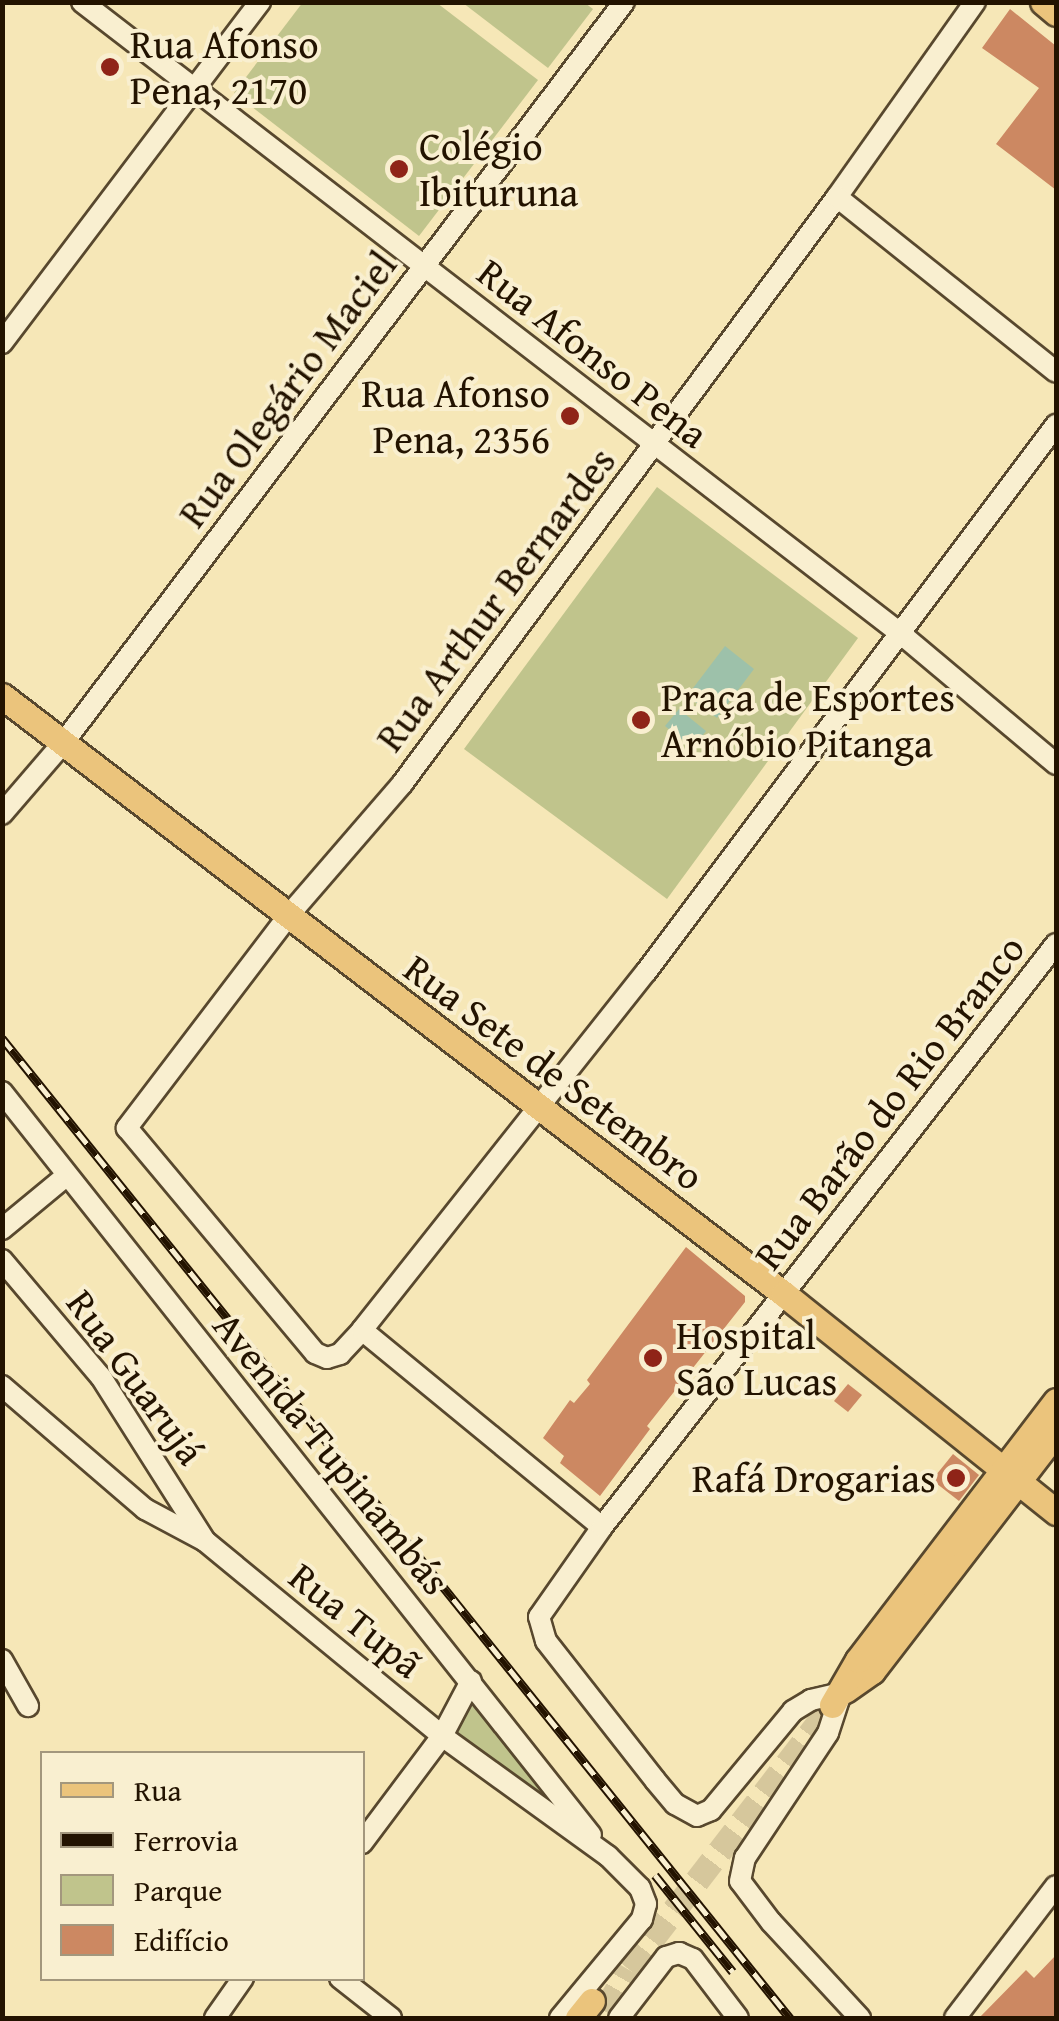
<!DOCTYPE html>
<html>
<head>
<meta charset="utf-8">
<style>
	body { margin:0 }
	#map { position:relative; width:1059px; height:2021px; overflow:hidden; background:#f6e7b7; font-family:"Gentium Book Plus",serif }
	div>[style] { position:absolute }
	.green>* { inset:0; background:#c0c48c }
	.water>* { inset:0; background:#9dc1aa }
	.building>* { inset:0; background:#cc8862 }
	.major-tunnel>* { height:25px; margin-top:-12.5px; transform-origin:0; background:repeating-linear-gradient(90deg,#d6c79c 0 25px,transparent 0 37px) }
	.roads { filter:drop-shadow(2px 0 #58482e) drop-shadow(-2px 0 #58482e) drop-shadow(0 2px #58482e) drop-shadow(0 -2px #58482e) }
	.minor>* { height:20px; margin:-10px; padding:0 10px; transform-origin:10px; border-radius:10px; background:#f9efd0 }
	.major>* { height:25px; margin:-12.5px; padding:0 12.5px; transform-origin:12.5px; border-radius:12.5px; background:#ebc47c }
	.rail>* { height:9px; margin-top:-4.5px; transform-origin:0; background:repeating-linear-gradient(90deg,#f9efd0 0 15px,#231300 0 30px); box-sizing:border-box; border-block:2px solid #231300 }
	.dots>* { width:28px; height:28px; translate:-50% -50%; box-sizing:border-box; border:5px solid #f9efd0; border-radius:50% }
	span { translate:-50% -50%; white-space:nowrap; text-align:center; line-height:1.15; -webkit-text-stroke:8px #f9efd0; paint-order:stroke }
	.poi-label { font-size:40px; color:#231300 }
	.left { translate:0 -50%; text-align:left }
	.right { translate:-100% -50%; text-align:right }
	.street-label { font-size:40px; color:#231300 }
	.frame { position:absolute; inset:0; border:5px solid #231300; pointer-events:none }
	.legend { position:absolute; left:40px; top:1751px; width:325px; height:230px; box-sizing:border-box; background:#f9efd0; border:2px solid #a3977d; margin:0; padding:12px 18px; list-style:none; font-size:30px; color:#231300 }
	.legend li { display:flex; align-items:center; gap:20px; height:50px }
	.legend b { width:50px; border:2px solid #a3977d }
</style>
</head>
<body>
<div id="map">
	<div class="green">
		<div style="clip-path:polygon(303px 2px,437px 3px,538px 80px,419px 236px,234px 93px)"></div>
		<div style="clip-path:polygon(463px 3px,585px 3px,593px 9px,548px 68px)"></div>
		<div style="clip-path:polygon(657px 487px,858px 638px,667px 899px,464px 749px)"></div>
		<div style="clip-path:polygon(478px 1697px,588px 1837px,451px 1736px)"></div>
	</div>
	<div class="water">
		<div style="clip-path:polygon(725px 646px,754px 669px,717px 718px,687px 696px)"></div>
		<div style="clip-path:polygon(679px 709px,706px 731px,693px 748px,665px 726px)"></div>
	</div>
	<div class="building">
		<div style="clip-path:polygon(1010px 9px,1056px 46px,1056px 190px,996px 144px,1039px 88px,982px 48px)"></div>
		<div style="clip-path:polygon(686px 1247px,745px 1296px,745px 1302px,647px 1426px,650px 1429px,600px 1496px,560px 1463px,564px 1456px,543px 1438px,570px 1400px,574px 1403px,590px 1384px,587px 1380px)"></div>
		<div style="clip-path:polygon(848px 1384px,862px 1395px,848px 1412px,834px 1401px)"></div>
		<div style="clip-path:polygon(953px 1454px,979px 1475px,959px 1501px,932px 1480px)"></div>
		<div style="clip-path:polygon(1056px 1955px,1056px 2018px,979px 2018px,1026px 1970px,1034px 1978px)"></div>
	</div>
	<div class="major-tunnel">
		<div style="left:605px;top:2011px;width:48px;rotate:-60.3deg"></div>
		<div style="left:629px;top:1969px;width:333px;rotate:-52.4deg"></div>
	</div>
	<div class="roads">
		<div class="minor">
			<div style="left:82px;top:2px;width:1033px;rotate:37.65deg"></div>
			<div style="left:900px;top:633px;width:204px;rotate:40deg"></div>
			<div style="left:975px;top:2px;width:239px;rotate:125.3deg"></div>
			<div style="left:837px;top:197px;width:731px;rotate:126.54deg"></div>
			<div style="left:402px;top:784px;width:173px;rotate:130.8deg"></div>
			<div style="left:289px;top:915px;width:268px;rotate:127.3deg"></div>
			<div style="left:127px;top:1128px;width:293px;rotate:50.1deg"></div>
			<div style="left:315px;top:1353px;width:13px;rotate:23deg"></div>
			<div style="left:327px;top:1358px;width:14px;rotate:-17deg"></div>
			<div style="left:340px;top:1354px;width:33px;rotate:-47deg"></div>
			<div style="left:362px;top:1330px;width:457px;rotate:-51.6deg"></div>
			<div style="left:646px;top:972px;width:684px;rotate:-53.15deg"></div>
			<div style="left:837px;top:197px;width:280px;rotate:38.6deg"></div>
			<div style="left:2px;top:343px;width:428px;rotate:-52.9deg"></div>
			<div style="left:2px;top:814px;width:95px;rotate:-49.3deg"></div>
			<div style="left:64px;top:742px;width:928px;rotate:-52.88deg"></div>
			<div style="left:2px;top:1092px;width:948px;rotate:51.6deg"></div>
			<div style="left:2px;top:1229px;width:83px;rotate:-39.6deg"></div>
			<div style="left:2px;top:1260px;width:153px;rotate:49.8deg"></div>
			<div style="left:101px;top:1377px;width:194px;rotate:57.6deg"></div>
			<div style="left:362px;top:1330px;width:310px;rotate:39.4deg"></div>
			<div style="left:2px;top:1386px;width:189px;rotate:40.7deg"></div>
			<div style="left:145px;top:1509px;width:68px;rotate:28.1deg"></div>
			<div style="left:205px;top:1541px;width:307px;rotate:39.4deg"></div>
			<div style="left:442px;top:1736px;width:205px;rotate:35.9deg"></div>
			<div style="left:608px;top:1856px;width:45px;rotate:45deg"></div>
			<div style="left:640px;top:1888px;width:17px;rotate:69deg"></div>
			<div style="left:646px;top:1904px;width:16px;rotate:105deg"></div>
			<div style="left:642px;top:1919px;width:129px;rotate:129.6deg"></div>
			<div style="left:2px;top:1660px;width:53px;rotate:60.5deg"></div>
			<div style="left:362px;top:1843px;width:134px;rotate:-53.2deg"></div>
			<div style="left:442px;top:1736px;width:62px;rotate:-62.2deg"></div>
			<div style="left:340px;top:1978px;width:65px;rotate:38.1deg"></div>
			<div style="left:215px;top:2018px;width:49px;rotate:-55deg"></div>
			<div style="left:619px;top:2018px;width:77px;rotate:-52.4deg"></div>
			<div style="left:666px;top:1957px;width:14px;rotate:-17deg"></div>
			<div style="left:679px;top:1953px;width:15px;rotate:23deg"></div>
			<div style="left:693px;top:1959px;width:74px;rotate:52.7deg"></div>
			<div style="left:860px;top:2018px;width:131px;rotate:-132.8deg"></div>
			<div style="left:771px;top:1922px;width:51px;rotate:-127.1deg"></div>
			<div style="left:740px;top:1881px;width:24px;rotate:-78deg"></div>
			<div style="left:745px;top:1858px;width:150px;rotate:-56.4deg"></div>
			<div style="left:828px;top:1733px;width:42px;rotate:-72deg"></div>
			<div style="left:841px;top:1693px;width:31px;rotate:167deg"></div>
			<div style="left:811px;top:1700px;width:21px;rotate:149deg"></div>
			<div style="left:793px;top:1711px;width:129px;rotate:129.6deg"></div>
			<div style="left:711px;top:1810px;width:15px;rotate:157deg"></div>
			<div style="left:697px;top:1816px;width:25px;rotate:-151deg"></div>
			<div style="left:675px;top:1804px;width:31px;rotate:-130deg"></div>
			<div style="left:655px;top:1780px;width:177px;rotate:-128.1deg"></div>
			<div style="left:546px;top:1641px;width:25px;rotate:-106deg"></div>
			<div style="left:539px;top:1617px;width:110px;rotate:-55deg"></div>
			<div style="left:602px;top:1527px;width:739px;rotate:-52.09deg"></div>
			<div style="left:955px;top:2018px;width:166px;rotate:-52.6deg"></div>
		</div>
		<div class="major">
			<div style="left:1043px;top:2px;width:17px;rotate:40deg"></div>
			<div style="left:2px;top:696px;width:984px;rotate:37.41deg"></div>
			<div style="left:784px;top:1294px;width:349px;rotate:38.7deg"></div>
			<div style="left:845px;top:1690px;width:33px;rotate:-35deg"></div>
			<div style="left:872px;top:1671px;width:302px;rotate:-52.4deg"></div>
			<div style="left:832px;top:1705px;width:52px;rotate:-60deg"></div>
			<div style="left:858px;top:1660px;width:326px;rotate:-52.6deg"></div>
			<div style="left:578px;top:2018px;width:22px;rotate:-51deg"></div>
		</div>
	</div>
	<div class="rail">
		<div style="left:2px;top:1038px;width:1258px;rotate:51.2deg"></div>
		<div style="left:655px;top:1875px;width:124px;rotate:51.2deg"></div>
	</div>
	<div class="dots">
		<div style="left:110px;top:67px;background:#8f2418"></div>
		<div style="left:399px;top:169px;background:#8f2418"></div>
		<div style="left:570px;top:416px;background:#8f2418"></div>
		<div style="left:641px;top:720px;background:#8f2418"></div>
		<div style="left:653px;top:1358px;background:#8f2418"></div>
		<div style="left:956px;top:1478px;background:#8f2418"></div>
	</div>
	<div class="poi-label">
		<span class="left" style="left:130px;top:67px">Rua Afonso<br>Pena, 2170</span>
		<span class="left" style="left:419px;top:169px">Colégio<br>Ibituruna</span>
		<span class="right" style="left:550px;top:416px">Rua Afonso<br>Pena, 2356</span>
		<span class="left" style="left:661px;top:720px">Praça de Esportes<br>Arnóbio Pitanga</span>
		<span class="left" style="left:676px;top:1358px">Hospital<br>São Lucas</span>
		<span class="right" style="left:936px;top:1478px">Rafá Drogarias</span>
	</div>
	<div class="street-label">
		<span style="left:593px;top:353px;rotate:38deg">Rua Afonso Pena</span>
		<span style="left:287px;top:389px;rotate:-53deg">Rua Olegário Maciel</span>
		<span style="left:495px;top:599px;rotate:-53deg">Rua Arthur Bernardes</span>
		<span style="left:554px;top:1072px;rotate:37deg">Rua Sete de Setembro</span>
		<span style="left:889px;top:1102px;rotate:-52deg">Rua Barão do Rio Branco</span>
		<span style="left:136px;top:1377px;rotate:54deg">Rua Guarujá</span>
		<span style="left:332px;top:1453px;rotate:51deg">Avenida Tupinambás</span>
		<span style="left:356px;top:1620px;rotate:39deg">Rua Tupã</span>
	</div>
	<div class="frame"></div>
	<ul class="legend">
	<li><b style="height:12px;background:#ebc47c"></b>Rua</li>
	<li><b style="height:12px;background:#231300"></b>Ferrovia</li>
	<li><b style="height:28px;background:#c0c48c"></b>Parque</li>
	<li><b style="height:28px;background:#cc8862"></b>Edifício</li>
	</ul>
</div>
</body>
</html>
